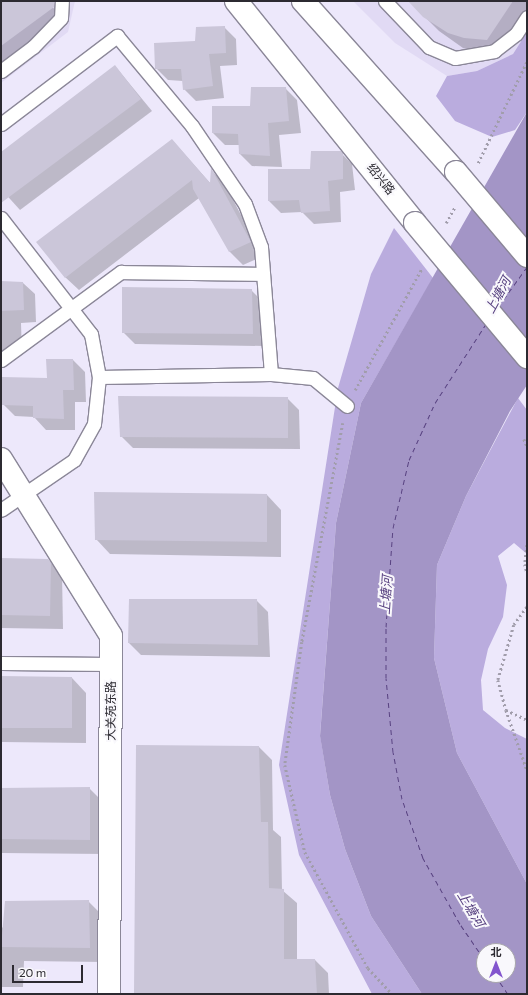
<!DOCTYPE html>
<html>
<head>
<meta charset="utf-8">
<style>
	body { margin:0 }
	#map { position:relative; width:528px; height:995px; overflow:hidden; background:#ede8fb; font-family:Commissioner,"Noto Sans SC",sans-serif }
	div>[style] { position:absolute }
	.built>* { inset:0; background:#e1daf4 }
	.forest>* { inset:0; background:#baacde }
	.water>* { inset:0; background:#a395c6 }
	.shadow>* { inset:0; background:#0003 }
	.ferry>* { height:1px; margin-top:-0.5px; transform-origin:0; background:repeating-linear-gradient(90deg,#584281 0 5px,transparent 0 9px) }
	.building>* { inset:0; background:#cbc6d9 }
	.path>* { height:2.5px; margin-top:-1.25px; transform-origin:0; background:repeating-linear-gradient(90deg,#a19dab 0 2px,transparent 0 5px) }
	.roads { filter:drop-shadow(1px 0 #8b8798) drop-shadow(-1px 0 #8b8798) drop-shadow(0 1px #8b8798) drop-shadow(0 -1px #8b8798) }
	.lane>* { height:13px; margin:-6.5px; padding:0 6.5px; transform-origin:6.5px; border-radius:6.5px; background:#fff }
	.street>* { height:22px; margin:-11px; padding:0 11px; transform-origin:11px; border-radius:11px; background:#fff }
	.primary>* { height:22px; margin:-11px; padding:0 11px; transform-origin:11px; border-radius:11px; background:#fff }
	.bridges { filter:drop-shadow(1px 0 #8b8798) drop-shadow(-1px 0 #8b8798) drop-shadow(0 1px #8b8798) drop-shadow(0 -1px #8b8798) }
	.primary-bridge>* { height:22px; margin:-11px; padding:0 11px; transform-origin:11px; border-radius:11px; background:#fff }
	span { translate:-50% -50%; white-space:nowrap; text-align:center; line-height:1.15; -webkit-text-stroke:4px #f9f8fc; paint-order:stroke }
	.street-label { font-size:12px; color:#2c2a31 }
	.water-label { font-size:13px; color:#584281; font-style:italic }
	.frame { position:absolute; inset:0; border:2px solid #2c2a31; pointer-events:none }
	.north { position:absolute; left:476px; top:943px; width:40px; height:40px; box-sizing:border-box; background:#f9f8fc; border:1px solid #a7a6ab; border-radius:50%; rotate:0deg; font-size:11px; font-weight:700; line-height:16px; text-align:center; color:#2c2a31 }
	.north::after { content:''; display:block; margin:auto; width:14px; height:18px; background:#8355ce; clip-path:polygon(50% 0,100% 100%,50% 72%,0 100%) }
	.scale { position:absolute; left:12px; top:965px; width:71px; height:18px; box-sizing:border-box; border:2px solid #2c2a31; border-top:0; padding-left:5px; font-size:12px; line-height:14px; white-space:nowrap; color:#2c2a31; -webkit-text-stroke:3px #f9f8fc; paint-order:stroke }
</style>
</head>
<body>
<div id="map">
	<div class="built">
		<div style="clip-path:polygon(1px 1px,75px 1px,68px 32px,1px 83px)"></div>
		<div style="clip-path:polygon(353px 1px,527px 1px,527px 32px,513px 54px,477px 71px,447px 76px,395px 43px)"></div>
	</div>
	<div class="forest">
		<div style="clip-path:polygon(527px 32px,527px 112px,515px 130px,492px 137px,455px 121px,436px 96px,447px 76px,477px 71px,513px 54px)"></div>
		<div style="clip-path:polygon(394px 228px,433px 278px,361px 403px,336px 523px,320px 735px,330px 795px,345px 849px,371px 916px,422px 994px,372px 994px,299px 855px,279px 765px,338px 388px,371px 274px)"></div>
		<div style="clip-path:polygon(518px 398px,527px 410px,527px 554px,514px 543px,498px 556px,507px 585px,503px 617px,488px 649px,481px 680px,483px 710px,505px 728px,527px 739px,527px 884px,457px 753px,434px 658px,437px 565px,466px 496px)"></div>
	</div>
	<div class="water">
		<div style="clip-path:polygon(evenodd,527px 112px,527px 385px,510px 411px,466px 496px,437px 565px,434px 658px,457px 753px,527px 884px,527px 994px,422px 994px,371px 916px,345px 849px,330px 795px,320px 736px,336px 523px,361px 403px,527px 112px,484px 951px,508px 951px,508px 975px,484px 975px,484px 951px)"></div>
	</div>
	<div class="shadow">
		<div style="clip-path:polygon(1px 1px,48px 1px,65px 23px,1px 71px)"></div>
		<div style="clip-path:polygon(409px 1px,527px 1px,527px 16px,502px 54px,479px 53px,463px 48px,439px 31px)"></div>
		<div style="clip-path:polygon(224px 27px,236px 39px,237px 65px,220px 66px,224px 98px,196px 101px,184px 89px,183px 81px,168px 80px,156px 68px)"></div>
		<div style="clip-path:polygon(115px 66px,152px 111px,20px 210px,1px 189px,1px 153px)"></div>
		<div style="clip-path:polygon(285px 88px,297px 100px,301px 133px,279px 135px,282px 167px,252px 166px,240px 154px,239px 145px,225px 145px,213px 133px)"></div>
		<div style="clip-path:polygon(172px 140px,211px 184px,212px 171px,224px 183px,263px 256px,243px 265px,230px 252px,199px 198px,79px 290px,65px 277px)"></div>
		<div style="clip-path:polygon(340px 152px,352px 164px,355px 190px,340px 192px,341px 222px,314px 224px,302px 212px,281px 213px,269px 201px)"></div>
		<div style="clip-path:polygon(1px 282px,23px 283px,35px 294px,36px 322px,21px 323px,22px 355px,19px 357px,1px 357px)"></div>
		<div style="clip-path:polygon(251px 290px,263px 302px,264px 346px,135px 344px,123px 332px)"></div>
		<div style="clip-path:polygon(48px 360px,73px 360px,85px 372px,86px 402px,75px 402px,75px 430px,46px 430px,34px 417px,15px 416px,3px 404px,48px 379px)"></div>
		<div style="clip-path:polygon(287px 398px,299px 410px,300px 449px,133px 448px,121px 436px)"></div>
		<div style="clip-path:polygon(267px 495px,281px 510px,281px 557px,110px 554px,96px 539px)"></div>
		<div style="clip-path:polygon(1px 559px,48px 560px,62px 574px,63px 629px,1px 628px)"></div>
		<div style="clip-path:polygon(256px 600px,268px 612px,270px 657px,141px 655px,129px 643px)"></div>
		<div style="clip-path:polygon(1px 677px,72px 678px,86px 693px,86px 743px,1px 742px)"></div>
		<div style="clip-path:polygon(137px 746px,259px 747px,272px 760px,273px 830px,281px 837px,282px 890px,297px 903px,297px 960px,315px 960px,328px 973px,329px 994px,136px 994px)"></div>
		<div style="clip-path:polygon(89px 788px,104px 803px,104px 854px,1px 853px,1px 789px)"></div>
		<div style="clip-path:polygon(88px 901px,103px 916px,104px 962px,24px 961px,23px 987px,1px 987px,1px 928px)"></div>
	</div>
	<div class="ferry">
		<div style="left:498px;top:307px;width:49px;rotate:-54.1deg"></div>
		<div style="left:484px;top:959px;width:42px;rotate:-124.4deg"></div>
		<div style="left:460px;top:924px;width:76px;rotate:-119.3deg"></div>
		<div style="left:423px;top:858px;width:63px;rotate:-109.6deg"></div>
		<div style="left:402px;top:799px;width:48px;rotate:-100.8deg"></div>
		<div style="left:393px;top:752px;width:74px;rotate:-95.4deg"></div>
		<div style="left:386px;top:678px;width:51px;rotate:-90deg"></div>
		<div style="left:386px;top:627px;width:99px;rotate:-86deg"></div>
		<div style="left:393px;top:528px;width:70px;rotate:-76.8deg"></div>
		<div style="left:409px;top:460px;width:63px;rotate:-65.5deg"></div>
		<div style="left:435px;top:403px;width:94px;rotate:-57.2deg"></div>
		<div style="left:495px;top:975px;width:23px;rotate:56deg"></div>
	</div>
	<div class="building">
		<div style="clip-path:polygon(1px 1px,54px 1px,54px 7px,1px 46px)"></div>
		<div style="clip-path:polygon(408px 1px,513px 1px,487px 40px,464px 38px,448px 33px,423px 17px)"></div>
		<div style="clip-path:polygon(225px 26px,226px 53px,209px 54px,213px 86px,183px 90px,181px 69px,155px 69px,154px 43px,195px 41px,196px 27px)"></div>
		<div style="clip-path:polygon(115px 65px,141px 99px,1px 203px,1px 152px)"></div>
		<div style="clip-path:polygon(251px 87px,286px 87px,289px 121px,268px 123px,270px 156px,239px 154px,238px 134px,212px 133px,212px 106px,250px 106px)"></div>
		<div style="clip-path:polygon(172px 139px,210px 183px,211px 168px,251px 242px,229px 252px,193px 189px,192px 180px,65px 278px,36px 242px)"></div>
		<div style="clip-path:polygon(311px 151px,341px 151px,343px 153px,343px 179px,328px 181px,330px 211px,301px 213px,299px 200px,268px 201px,268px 169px,310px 169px)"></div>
		<div style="clip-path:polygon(1px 281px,23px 282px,24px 310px,1px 311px)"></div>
		<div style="clip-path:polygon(122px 287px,252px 289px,253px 334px,122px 333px)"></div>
		<div style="clip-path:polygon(46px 359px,73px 359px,74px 390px,63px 390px,64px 419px,33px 418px,33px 406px,2px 405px,2px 377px,47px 378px)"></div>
		<div style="clip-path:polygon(118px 396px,288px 397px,288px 438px,120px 437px)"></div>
		<div style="clip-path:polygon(94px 492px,267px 494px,267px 542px,95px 540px)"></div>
		<div style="clip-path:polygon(1px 558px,48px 559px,51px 562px,50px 616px,1px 615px)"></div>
		<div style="clip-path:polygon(129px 599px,257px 599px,258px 645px,128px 643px)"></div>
		<div style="clip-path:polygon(1px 676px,72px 677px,72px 728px,1px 728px)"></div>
		<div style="clip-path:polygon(136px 745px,259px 746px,261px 822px,268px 822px,269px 888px,284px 889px,284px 959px,315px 959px,317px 994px,134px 994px)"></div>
		<div style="clip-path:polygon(90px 787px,90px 840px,1px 839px,1px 788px)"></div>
		<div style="clip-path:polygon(89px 900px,90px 948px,1px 947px,5px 901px)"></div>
	</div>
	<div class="path">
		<div style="left:478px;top:163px;width:113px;rotate:-64.3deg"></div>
		<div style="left:446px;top:223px;width:18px;rotate:-61deg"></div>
		<div style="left:355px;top:390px;width:139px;rotate:-61.2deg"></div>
		<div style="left:343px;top:423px;width:223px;rotate:100.6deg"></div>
		<div style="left:302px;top:642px;width:124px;rotate:97.9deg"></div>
		<div style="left:285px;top:765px;width:89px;rotate:77.1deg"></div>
		<div style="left:305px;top:852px;width:132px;rotate:61.5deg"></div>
		<div style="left:368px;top:968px;width:35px;rotate:47deg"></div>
		<div style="left:524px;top:439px;width:8px;rotate:67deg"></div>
		<div style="left:527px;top:545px;width:19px;rotate:96deg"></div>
		<div style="left:525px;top:564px;width:9px;rotate:77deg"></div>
		<div style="left:527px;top:607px;width:22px;rotate:126deg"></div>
		<div style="left:514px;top:625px;width:57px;rotate:106.2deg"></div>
		<div style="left:498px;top:680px;width:31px;rotate:75deg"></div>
		<div style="left:506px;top:710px;width:23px;rotate:25deg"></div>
		<div style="left:506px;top:710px;width:64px;rotate:70.7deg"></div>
	</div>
	<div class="roads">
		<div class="lane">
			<div style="left:385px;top:1px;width:64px;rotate:46.3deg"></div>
			<div style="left:429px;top:47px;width:28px;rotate:23deg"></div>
			<div style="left:455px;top:58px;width:40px;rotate:-10deg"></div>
			<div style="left:494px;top:51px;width:28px;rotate:-38deg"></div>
			<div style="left:516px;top:34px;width:20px;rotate:-57deg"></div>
			<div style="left:1px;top:71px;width:40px;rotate:-37deg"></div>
			<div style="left:33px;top:47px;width:40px;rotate:-46deg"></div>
			<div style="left:61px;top:18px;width:17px;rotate:-87deg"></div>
			<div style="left:1px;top:124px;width:146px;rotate:-37.2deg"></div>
			<div style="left:117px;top:36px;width:117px;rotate:50.2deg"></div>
			<div style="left:192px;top:126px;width:94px;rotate:55.8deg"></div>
			<div style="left:245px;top:204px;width:46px;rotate:69.6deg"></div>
			<div style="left:261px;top:247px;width:127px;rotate:85.5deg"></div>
			<div style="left:1px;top:218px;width:147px;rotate:52.2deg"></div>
			<div style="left:91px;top:334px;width:44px;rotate:79.5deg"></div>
			<div style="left:99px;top:377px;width:47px;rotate:96.1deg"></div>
			<div style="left:94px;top:424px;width:41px;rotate:119.1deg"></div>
			<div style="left:74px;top:460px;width:88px;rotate:145.6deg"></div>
			<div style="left:1px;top:360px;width:149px;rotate:-36.3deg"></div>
			<div style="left:121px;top:272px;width:142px;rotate:0.8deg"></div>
			<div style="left:99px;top:377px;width:172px;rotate:-1deg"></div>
			<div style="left:271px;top:374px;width:42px;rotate:5.4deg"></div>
			<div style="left:313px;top:378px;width:44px;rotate:39.5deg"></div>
			<div style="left:1px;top:663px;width:110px;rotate:0.5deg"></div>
		</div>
		<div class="street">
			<div style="left:1px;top:459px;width:208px;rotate:58.1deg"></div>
			<div style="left:111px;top:636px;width:358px;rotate:90.3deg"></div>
		</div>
		<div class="primary">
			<div style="left:236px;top:1px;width:285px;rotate:51.1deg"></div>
			<div style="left:303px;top:1px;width:229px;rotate:48.2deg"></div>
		</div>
	</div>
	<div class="bridges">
		<div class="primary-bridge">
			<div style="left:456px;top:172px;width:110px;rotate:49.8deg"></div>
			<div style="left:415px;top:223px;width:175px;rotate:50.1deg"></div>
		</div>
	</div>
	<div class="street-label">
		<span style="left:381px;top:179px;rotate:51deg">绍兴路</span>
		<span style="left:111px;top:711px;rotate:-90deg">大关苑东路</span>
	</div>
	<div class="water-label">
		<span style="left:498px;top:295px;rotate:-62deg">上塘河</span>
		<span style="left:386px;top:595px;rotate:-86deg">上塘河</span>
		<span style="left:471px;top:909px;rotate:59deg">上塘河</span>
	</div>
	<div class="frame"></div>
	<div class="north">北</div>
	<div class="scale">20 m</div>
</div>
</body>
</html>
